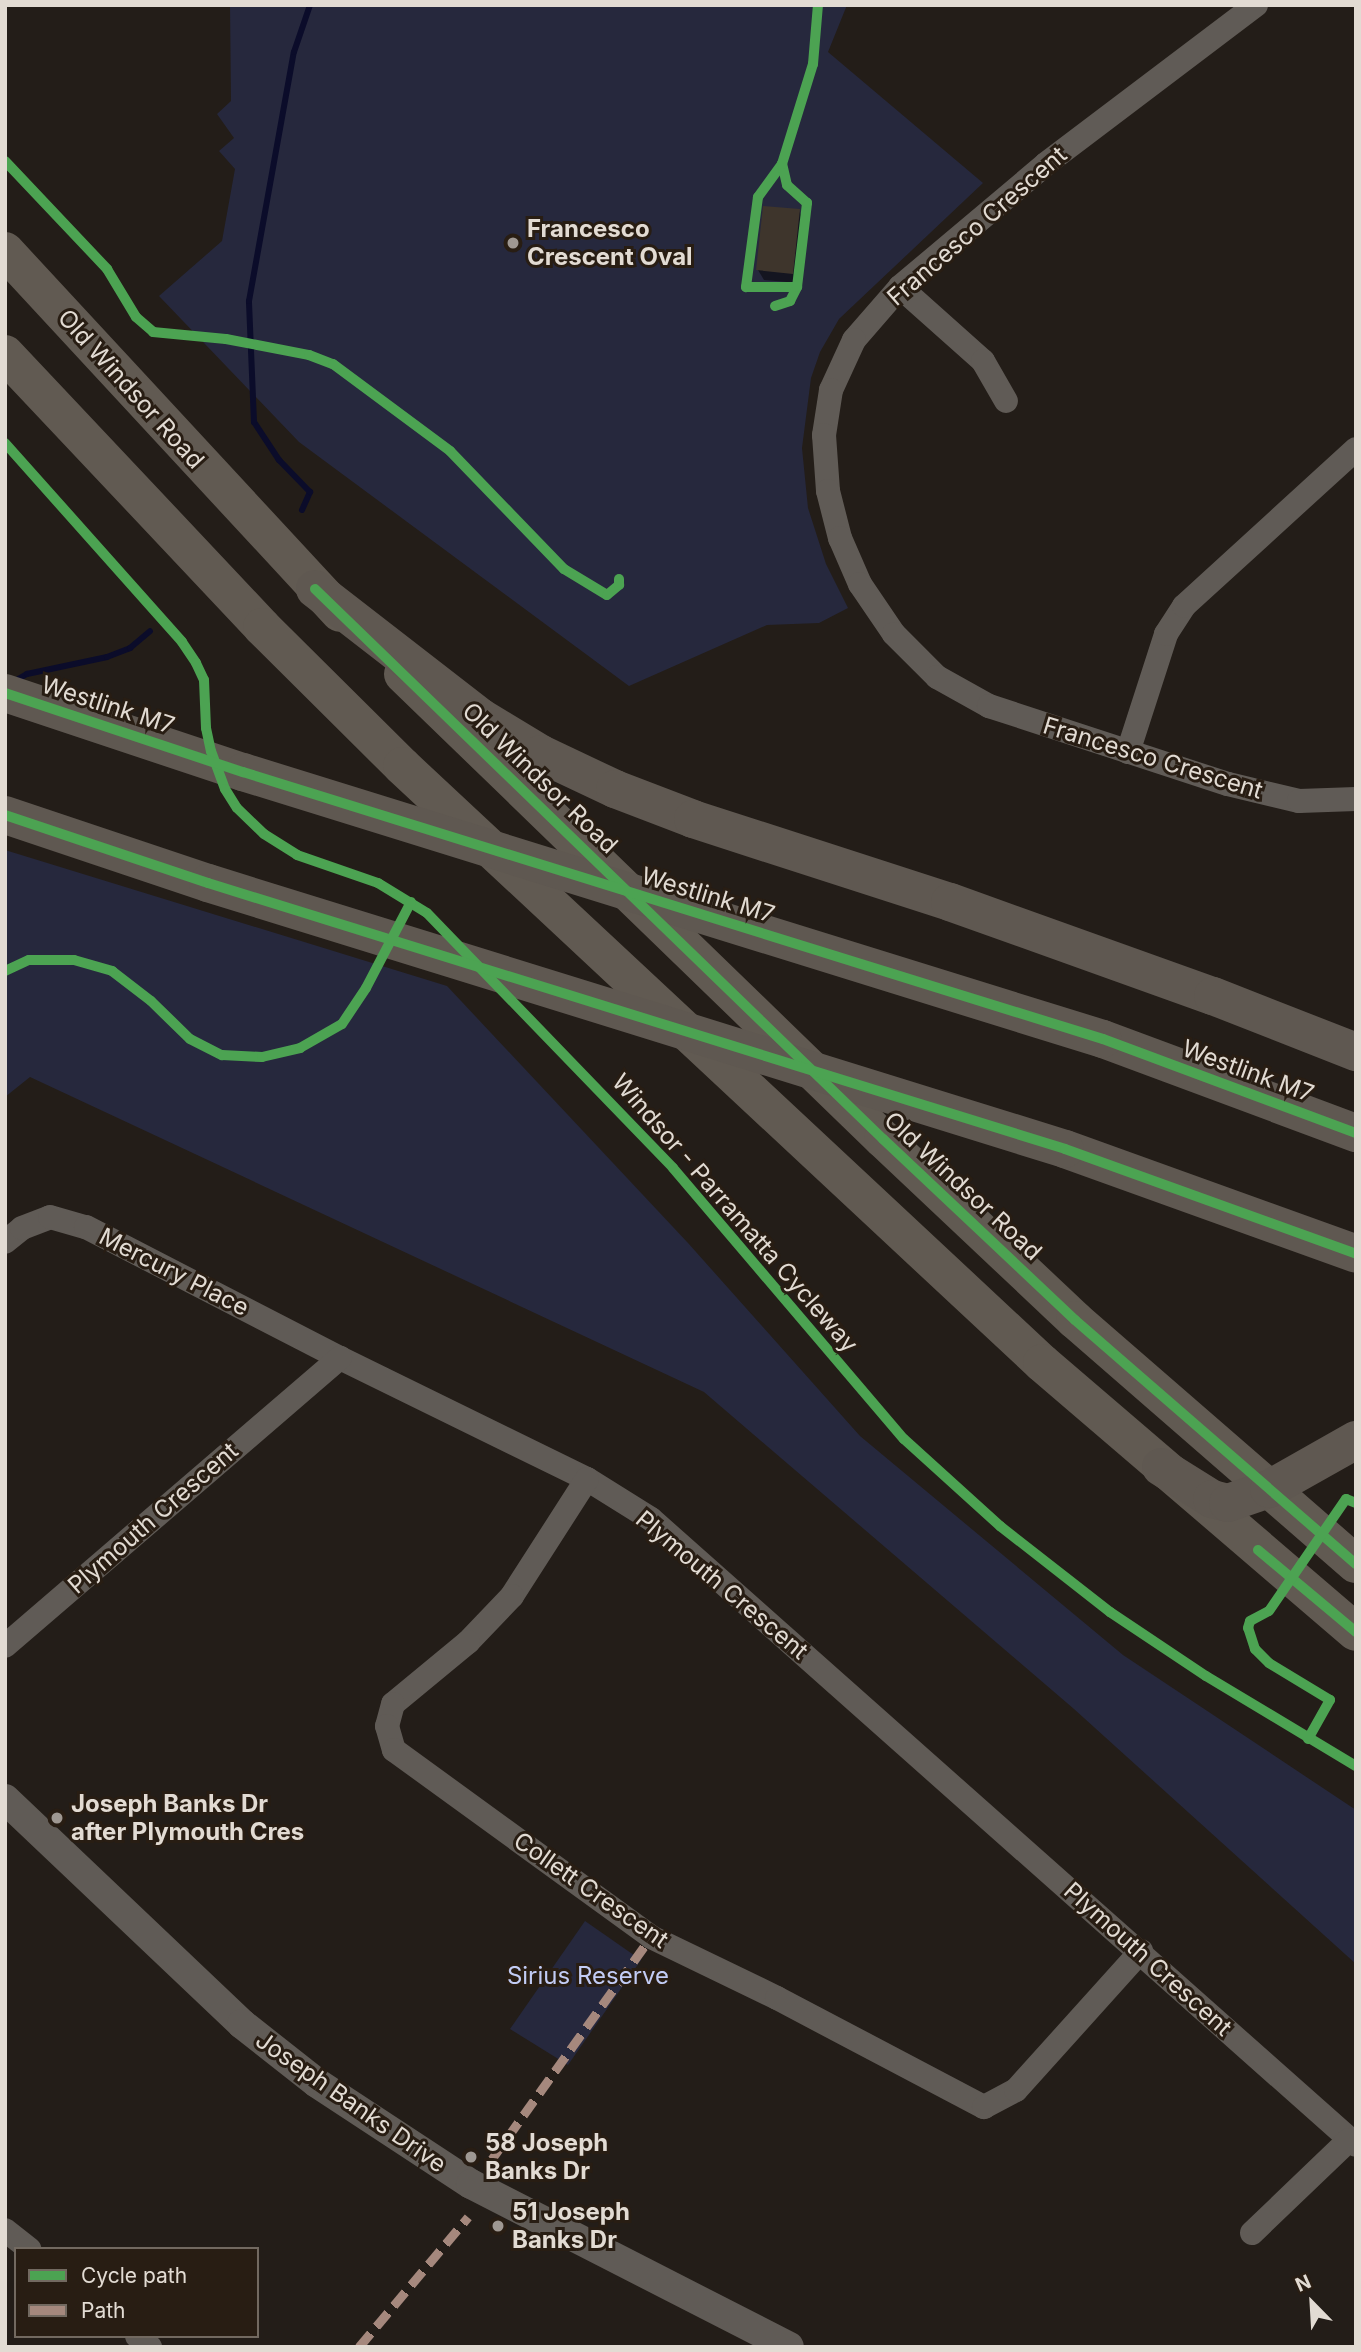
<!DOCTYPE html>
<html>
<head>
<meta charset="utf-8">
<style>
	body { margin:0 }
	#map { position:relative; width:1361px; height:2352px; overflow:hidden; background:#231d18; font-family:Inter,sans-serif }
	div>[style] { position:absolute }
	.green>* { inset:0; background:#26283d }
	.shadow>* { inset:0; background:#0007 }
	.stream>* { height:6px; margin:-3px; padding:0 3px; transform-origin:3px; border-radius:3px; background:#0b0c2a }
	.building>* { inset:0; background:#3e352c }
	.minor>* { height:24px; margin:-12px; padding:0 12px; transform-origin:12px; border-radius:12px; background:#605b56 }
	.tertiary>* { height:30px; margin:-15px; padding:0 15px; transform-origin:15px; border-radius:15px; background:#605b56 }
	.trunk>* { height:38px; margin:-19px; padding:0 19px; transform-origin:19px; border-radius:19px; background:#615a52 }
	.motorway>* { height:38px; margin:-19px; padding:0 19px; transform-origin:19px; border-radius:19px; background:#5f5851 }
	.motorway-bridge>* { height:38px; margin:-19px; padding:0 19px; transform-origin:19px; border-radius:19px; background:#5f5851 }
	.quiet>* { height:9px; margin-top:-4.5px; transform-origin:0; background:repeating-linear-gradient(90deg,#a5887d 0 18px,transparent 0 27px) }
	.cycleway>* { height:10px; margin:-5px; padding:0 5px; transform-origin:5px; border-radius:5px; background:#4ca352 }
	.dots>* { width:19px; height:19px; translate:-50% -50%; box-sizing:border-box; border:4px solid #281d13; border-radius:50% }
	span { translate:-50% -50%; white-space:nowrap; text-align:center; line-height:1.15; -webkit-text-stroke:6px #281d13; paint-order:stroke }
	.street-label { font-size:24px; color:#e2dbd3 }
	.poi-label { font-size:24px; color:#e2dbd3; font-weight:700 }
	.left { translate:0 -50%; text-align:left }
	.park-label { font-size:24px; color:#c2ccf5 }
	.frame { position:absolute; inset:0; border:7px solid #e2dbd3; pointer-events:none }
	.legend { position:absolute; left:14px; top:2247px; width:245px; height:91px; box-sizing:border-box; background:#281d13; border:2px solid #726960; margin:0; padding:9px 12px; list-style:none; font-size:21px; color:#e2dbd3 }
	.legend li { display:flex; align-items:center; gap:14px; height:35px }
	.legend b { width:35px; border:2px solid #726960 }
	.north { position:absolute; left:1277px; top:2268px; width:70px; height:70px; -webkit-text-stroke:5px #281d13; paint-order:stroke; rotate:336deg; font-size:19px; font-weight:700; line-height:28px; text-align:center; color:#e2dbd3 }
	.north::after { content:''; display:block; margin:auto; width:24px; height:32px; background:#e2dbd3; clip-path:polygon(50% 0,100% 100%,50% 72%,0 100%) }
</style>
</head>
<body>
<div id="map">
	<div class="green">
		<div style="clip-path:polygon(230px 5px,847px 5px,828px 52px,983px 183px,839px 319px,820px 352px,811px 378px,802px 448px,808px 508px,826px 564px,848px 608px,819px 623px,767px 625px,629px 686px,299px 442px,159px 296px,222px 241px,235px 169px,219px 151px,234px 138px,217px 114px,231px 101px)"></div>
		<div style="clip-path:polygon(5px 850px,447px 986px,688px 1243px,860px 1436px,1123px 1655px,1356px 1810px,1356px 1964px,1074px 1709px,704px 1392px,30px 1077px,5px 1097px)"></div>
		<div style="clip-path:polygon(585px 1921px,641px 1960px,568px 2065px,510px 2029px)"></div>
	</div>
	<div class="shadow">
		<div style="clip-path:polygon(799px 211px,804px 221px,798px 283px,764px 280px,758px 270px)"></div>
	</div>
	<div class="stream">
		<div style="left:302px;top:510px;width:20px;rotate:-66deg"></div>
		<div style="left:310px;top:492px;width:45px;rotate:-134.1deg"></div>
		<div style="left:279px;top:460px;width:45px;rotate:-123.3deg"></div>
		<div style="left:254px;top:422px;width:121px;rotate:-92.4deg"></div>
		<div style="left:249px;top:301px;width:253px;rotate:-79.8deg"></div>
		<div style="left:294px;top:52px;width:50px;rotate:-71.2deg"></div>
		<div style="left:13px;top:682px;width:16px;rotate:-30deg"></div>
		<div style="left:27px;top:674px;width:82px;rotate:-12deg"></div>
		<div style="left:107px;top:657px;width:25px;rotate:-21deg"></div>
		<div style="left:130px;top:648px;width:26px;rotate:-40deg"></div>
	</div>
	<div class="building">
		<div style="clip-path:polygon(763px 206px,800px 209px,793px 274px,756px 270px)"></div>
	</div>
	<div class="minor">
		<div style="left:1256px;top:5px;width:263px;rotate:142.9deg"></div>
		<div style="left:1046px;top:164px;width:191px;rotate:139.9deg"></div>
		<div style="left:900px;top:287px;width:70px;rotate:131deg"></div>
		<div style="left:854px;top:340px;width:55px;rotate:114.7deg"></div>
		<div style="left:831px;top:390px;width:46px;rotate:98.8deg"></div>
		<div style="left:824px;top:435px;width:56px;rotate:85.9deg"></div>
		<div style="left:828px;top:491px;width:49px;rotate:75.7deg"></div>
		<div style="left:840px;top:538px;width:50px;rotate:66.5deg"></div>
		<div style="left:860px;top:584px;width:60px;rotate:55.8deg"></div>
		<div style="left:894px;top:634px;width:61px;rotate:45deg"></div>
		<div style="left:937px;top:677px;width:60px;rotate:29.1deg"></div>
		<div style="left:989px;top:706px;width:251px;rotate:18.1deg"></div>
		<div style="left:1228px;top:784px;width:73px;rotate:13.5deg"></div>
		<div style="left:1299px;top:801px;width:57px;rotate:-2deg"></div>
		<div style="left:900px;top:287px;width:111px;rotate:41.7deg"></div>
		<div style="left:983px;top:361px;width:46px;rotate:60.1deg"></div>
		<div style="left:1128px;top:752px;width:124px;rotate:-72.1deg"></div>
		<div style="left:1166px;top:634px;width:33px;rotate:-57deg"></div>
		<div style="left:1184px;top:606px;width:233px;rotate:-42.4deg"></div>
		<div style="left:5px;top:1242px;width:22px;rotate:-39deg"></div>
		<div style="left:22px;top:1228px;width:30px;rotate:-21deg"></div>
		<div style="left:50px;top:1217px;width:37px;rotate:16deg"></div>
		<div style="left:86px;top:1227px;width:286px;rotate:27.3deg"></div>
		<div style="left:340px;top:1358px;width:275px;rotate:26.1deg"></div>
		<div style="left:587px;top:1479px;width:75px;rotate:32deg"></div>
		<div style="left:651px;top:1519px;width:943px;rotate:41.6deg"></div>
		<div style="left:587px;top:1479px;width:139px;rotate:122.7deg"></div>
		<div style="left:512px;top:1596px;width:64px;rotate:133.7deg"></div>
		<div style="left:468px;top:1642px;width:97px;rotate:140.4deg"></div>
		<div style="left:393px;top:1704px;width:23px;rotate:105deg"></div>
		<div style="left:387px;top:1726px;width:25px;rotate:74deg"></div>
		<div style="left:394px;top:1750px;width:318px;rotate:36deg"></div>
		<div style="left:651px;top:1937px;width:140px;rotate:25.8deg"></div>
		<div style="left:777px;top:1998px;width:234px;rotate:27.8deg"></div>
		<div style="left:984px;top:2107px;width:36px;rotate:-28deg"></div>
		<div style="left:1016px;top:2090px;width:187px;rotate:-48deg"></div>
		<div style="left:5px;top:1646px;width:442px;rotate:-40.7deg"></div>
		<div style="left:5px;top:2230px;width:31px;rotate:38deg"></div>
		<div style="left:1252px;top:2233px;width:134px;rotate:-43.8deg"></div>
		<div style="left:137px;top:2336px;width:17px;rotate:40deg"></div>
	</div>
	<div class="tertiary">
		<div style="left:5px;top:1799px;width:327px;rotate:43.5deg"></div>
		<div style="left:242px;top:2024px;width:95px;rotate:38.2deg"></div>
		<div style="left:317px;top:2083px;width:184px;rotate:33.3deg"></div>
		<div style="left:471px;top:2184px;width:357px;rotate:27.1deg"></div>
	</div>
	<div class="trunk">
		<div style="left:5px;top:251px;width:493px;rotate:47.2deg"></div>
		<div style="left:5px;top:354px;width:375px;rotate:46.7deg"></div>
		<div style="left:262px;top:627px;width:197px;rotate:44.8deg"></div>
		<div style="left:402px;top:766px;width:875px;rotate:43.01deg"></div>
		<div style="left:1042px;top:1363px;width:413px;rotate:40.6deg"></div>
		<div style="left:403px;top:674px;width:668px;rotate:44.09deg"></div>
		<div style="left:883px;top:1139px;width:264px;rotate:43.3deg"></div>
		<div style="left:1075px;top:1320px;width:372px;rotate:41deg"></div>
	</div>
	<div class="motorway">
		<div style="left:315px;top:589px;width:209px;rotate:37.8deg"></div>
		<div style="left:480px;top:717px;width:71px;rotate:31.2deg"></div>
		<div style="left:541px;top:754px;width:82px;rotate:25.3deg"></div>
		<div style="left:615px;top:789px;width:84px;rotate:21deg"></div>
		<div style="left:693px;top:819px;width:270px;rotate:17.9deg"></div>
		<div style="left:950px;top:902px;width:279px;rotate:19.7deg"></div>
		<div style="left:1213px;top:996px;width:154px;rotate:21.4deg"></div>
		<div style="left:1103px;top:1039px;width:270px;rotate:20.4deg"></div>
		<div style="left:1065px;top:1149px;width:309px;rotate:19.8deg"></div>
		<div style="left:1161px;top:1467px;width:60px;rotate:32.1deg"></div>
		<div style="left:1212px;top:1499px;width:16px;rotate:14deg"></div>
		<div style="left:1228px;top:1503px;width:43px;rotate:-18.9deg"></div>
		<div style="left:1269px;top:1489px;width:100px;rotate:-29.4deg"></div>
	</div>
	<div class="motorway-bridge">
		<div style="left:5px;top:693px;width:251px;rotate:18.4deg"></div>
		<div style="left:243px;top:772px;width:900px;rotate:17.25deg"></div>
		<div style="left:5px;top:815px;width:214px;rotate:18.5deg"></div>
		<div style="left:208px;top:883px;width:897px;rotate:17.24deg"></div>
	</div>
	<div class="quiet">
		<div style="left:492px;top:2159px;width:273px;rotate:-54.4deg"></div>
		<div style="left:359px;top:2347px;width:170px;rotate:-50deg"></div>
	</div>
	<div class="cycleway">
		<div style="left:5px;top:161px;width:149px;rotate:46.6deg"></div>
		<div style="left:107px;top:269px;width:56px;rotate:58.9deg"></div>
		<div style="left:136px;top:317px;width:23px;rotate:41deg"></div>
		<div style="left:153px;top:332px;width:73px;rotate:5.5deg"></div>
		<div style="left:226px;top:339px;width:85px;rotate:10.9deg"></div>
		<div style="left:309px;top:355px;width:26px;rotate:21deg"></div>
		<div style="left:333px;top:364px;width:146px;rotate:36.6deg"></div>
		<div style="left:450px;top:451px;width:164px;rotate:46deg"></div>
		<div style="left:564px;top:569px;width:50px;rotate:31.2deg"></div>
		<div style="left:607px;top:595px;width:16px;rotate:-40deg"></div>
		<div style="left:619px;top:585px;width:6px;rotate:-90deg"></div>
		<div style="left:782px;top:164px;width:41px;rotate:126deg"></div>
		<div style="left:758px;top:197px;width:91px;rotate:97.6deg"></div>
		<div style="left:746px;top:287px;width:51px"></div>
		<div style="left:775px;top:306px;width:16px;rotate:-18deg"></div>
		<div style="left:790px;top:301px;width:16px;rotate:-63deg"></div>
		<div style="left:797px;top:287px;width:85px;rotate:-83.2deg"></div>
		<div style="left:807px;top:203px;width:27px;rotate:-138deg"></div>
		<div style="left:787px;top:185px;width:22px;rotate:-103deg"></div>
		<div style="left:782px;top:164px;width:105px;rotate:-72.8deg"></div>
		<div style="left:813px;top:64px;width:59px;rotate:-85.2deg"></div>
		<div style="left:5px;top:443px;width:266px;rotate:48.3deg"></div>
		<div style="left:182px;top:642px;width:25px;rotate:56deg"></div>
		<div style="left:196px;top:663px;width:19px;rotate:65deg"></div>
		<div style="left:204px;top:680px;width:48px;rotate:87.6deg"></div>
		<div style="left:206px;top:728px;width:24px;rotate:78deg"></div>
		<div style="left:211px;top:751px;width:40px;rotate:69.8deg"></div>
		<div style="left:225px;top:789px;width:22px;rotate:58deg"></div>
		<div style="left:237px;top:808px;width:37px;rotate:44deg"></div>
		<div style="left:264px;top:834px;width:39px;rotate:32deg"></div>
		<div style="left:297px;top:855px;width:86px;rotate:19.1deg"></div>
		<div style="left:378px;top:883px;width:57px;rotate:31.5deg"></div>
		<div style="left:427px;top:913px;width:354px;rotate:46deg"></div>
		<div style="left:673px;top:1168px;width:356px;rotate:49.6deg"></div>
		<div style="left:904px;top:1439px;width:130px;rotate:42.2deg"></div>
		<div style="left:1000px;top:1526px;width:140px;rotate:38deg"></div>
		<div style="left:1110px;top:1612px;width:115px;rotate:33.7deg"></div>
		<div style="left:1206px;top:1676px;width:175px;rotate:31deg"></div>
		<div style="left:315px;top:589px;width:791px;rotate:44.08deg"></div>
		<div style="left:883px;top:1139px;width:264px;rotate:43.3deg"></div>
		<div style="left:1075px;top:1320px;width:372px;rotate:41deg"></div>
		<div style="left:5px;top:693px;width:251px;rotate:18.4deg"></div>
		<div style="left:243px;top:772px;width:900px;rotate:17.25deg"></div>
		<div style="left:1103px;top:1039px;width:270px;rotate:20.4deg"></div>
		<div style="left:5px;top:815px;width:214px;rotate:18.5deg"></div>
		<div style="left:208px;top:883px;width:897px;rotate:17.24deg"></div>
		<div style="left:1065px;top:1149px;width:309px;rotate:19.8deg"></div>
		<div style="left:5px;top:971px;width:26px;rotate:-25deg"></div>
		<div style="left:29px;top:960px;width:45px"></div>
		<div style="left:74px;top:960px;width:40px;rotate:16deg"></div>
		<div style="left:112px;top:971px;width:49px;rotate:37.6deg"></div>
		<div style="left:151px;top:1001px;width:54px;rotate:44.3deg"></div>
		<div style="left:190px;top:1039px;width:36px;rotate:27deg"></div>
		<div style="left:222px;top:1055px;width:40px;rotate:2.9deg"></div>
		<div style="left:262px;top:1057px;width:39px;rotate:-13deg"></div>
		<div style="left:300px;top:1048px;width:48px;rotate:-29.7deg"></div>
		<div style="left:342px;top:1024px;width:43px;rotate:-56.3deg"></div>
		<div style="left:366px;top:988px;width:97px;rotate:-62.4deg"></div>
		<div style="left:1258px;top:1550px;width:128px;rotate:39.9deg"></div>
		<div style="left:1308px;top:1739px;width:45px;rotate:-60.6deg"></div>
		<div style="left:1330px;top:1700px;width:71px;rotate:-148.8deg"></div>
		<div style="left:1269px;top:1663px;width:20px;rotate:-135deg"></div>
		<div style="left:1255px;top:1649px;width:22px;rotate:-108deg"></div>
		<div style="left:1248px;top:1628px;width:7px;rotate:-74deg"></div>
		<div style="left:1250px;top:1621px;width:21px;rotate:-28deg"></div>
		<div style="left:1269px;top:1611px;width:136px;rotate:-55.5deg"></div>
		<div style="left:1346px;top:1499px;width:11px;rotate:22deg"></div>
	</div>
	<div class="dots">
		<div style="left:513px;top:243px;background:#9f9892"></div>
		<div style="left:57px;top:1818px;background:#9f9892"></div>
		<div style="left:471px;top:2157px;background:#9f9892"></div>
		<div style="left:498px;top:2226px;background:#9f9892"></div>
	</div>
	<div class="street-label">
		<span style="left:977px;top:226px;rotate:-41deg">Francesco Crescent</span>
		<span style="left:131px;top:389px;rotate:48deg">Old Windsor Road</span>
		<span style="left:108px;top:705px;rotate:18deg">Westlink M7</span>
		<span style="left:1153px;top:758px;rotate:17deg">Francesco Crescent</span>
		<span style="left:540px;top:778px;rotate:44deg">Old Windsor Road</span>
		<span style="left:708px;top:895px;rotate:17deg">Westlink M7</span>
		<span style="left:1248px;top:1071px;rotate:20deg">Westlink M7</span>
		<span style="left:963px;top:1186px;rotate:43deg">Old Windsor Road</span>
		<span style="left:735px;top:1213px;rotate:49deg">Windsor - Parramatta Cycleway</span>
		<span style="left:174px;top:1272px;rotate:27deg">Mercury Place</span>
		<span style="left:153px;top:1518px;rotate:-41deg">Plymouth Crescent</span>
		<span style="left:722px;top:1585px;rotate:40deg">Plymouth Crescent</span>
		<span style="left:591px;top:1890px;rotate:35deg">Collett Crescent</span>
		<span style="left:1148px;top:1959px;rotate:42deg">Plymouth Crescent</span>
		<span style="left:351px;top:2102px;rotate:35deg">Joseph Banks Drive</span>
	</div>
	<div class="poi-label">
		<span class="left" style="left:527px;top:243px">Francesco<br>Crescent Oval</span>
		<span class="left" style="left:71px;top:1818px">Joseph Banks Dr<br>after Plymouth Cres</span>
		<span class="left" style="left:485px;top:2157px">58 Joseph<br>Banks Dr</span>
		<span class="left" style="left:512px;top:2226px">51 Joseph<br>Banks Dr</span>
	</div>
	<div class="park-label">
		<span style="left:588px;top:1976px">Sirius Reserve</span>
	</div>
	<div class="frame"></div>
	<ul class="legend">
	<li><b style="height:9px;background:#4ca352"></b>Cycle path</li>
	<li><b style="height:9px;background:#a5887d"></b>Path</li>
	</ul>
	<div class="north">N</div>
</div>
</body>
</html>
